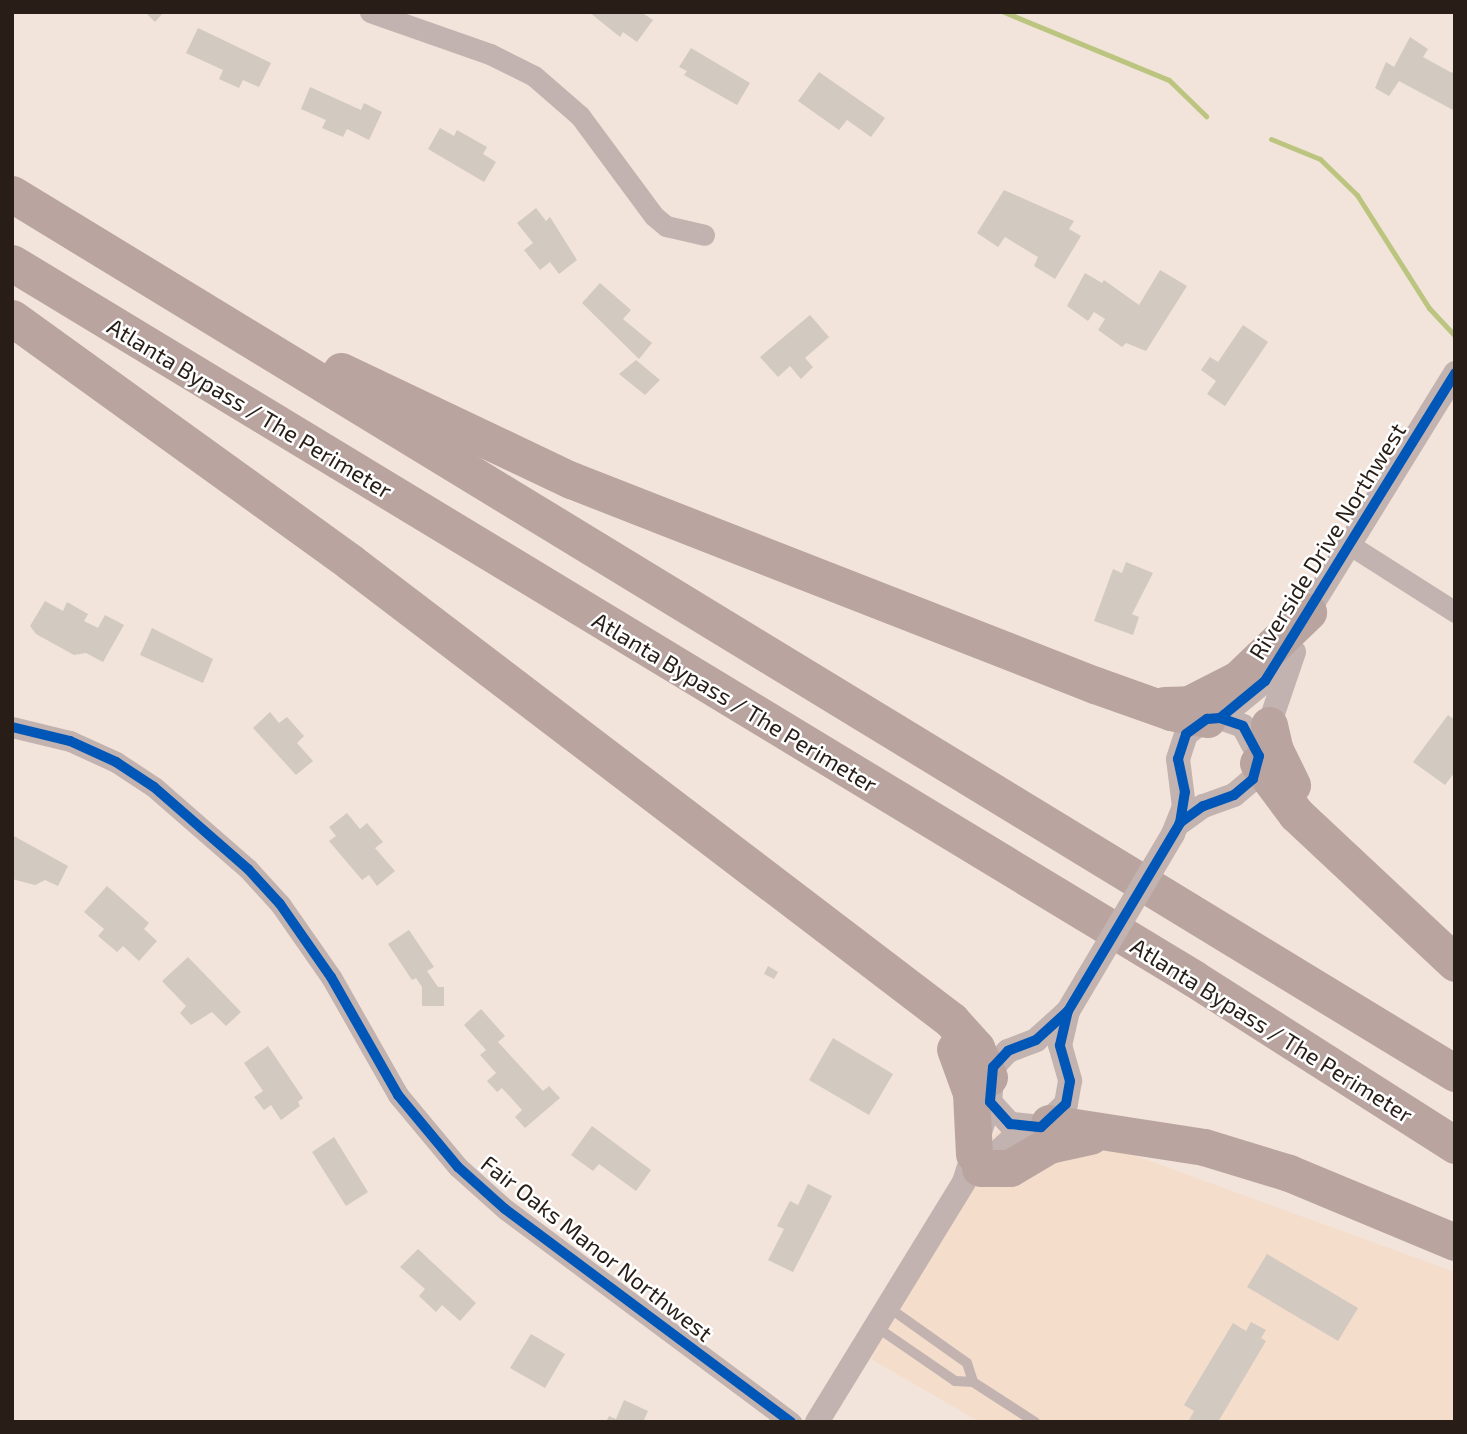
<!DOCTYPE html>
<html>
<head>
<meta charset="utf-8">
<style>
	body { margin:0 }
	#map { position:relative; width:1467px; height:1434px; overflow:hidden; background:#f2e4da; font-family:"Exo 2",sans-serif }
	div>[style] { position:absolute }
	.built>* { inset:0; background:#f5ddcc }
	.stream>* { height:5px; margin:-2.5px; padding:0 2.5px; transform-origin:2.5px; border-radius:2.5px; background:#bbc57f }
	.building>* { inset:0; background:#d2c9c0 }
	.service>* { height:10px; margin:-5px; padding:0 5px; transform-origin:5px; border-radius:5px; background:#c2b3b0 }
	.minor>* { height:21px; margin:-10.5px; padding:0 10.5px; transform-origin:10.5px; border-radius:10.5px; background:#c2b3b0 }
	.tertiary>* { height:24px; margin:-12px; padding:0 12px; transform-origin:12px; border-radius:12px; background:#c2b3b0 }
	.motorway>* { height:37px; margin:-18.5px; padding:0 18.5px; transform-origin:18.5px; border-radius:18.5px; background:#b9a4a0 }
	.tertiary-bridge>* { height:24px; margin:-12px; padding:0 12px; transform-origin:12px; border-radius:12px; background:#c2b3b0 }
	.cycleway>* { height:10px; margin:-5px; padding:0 5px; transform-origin:5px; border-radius:5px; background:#0057b8 }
	span { translate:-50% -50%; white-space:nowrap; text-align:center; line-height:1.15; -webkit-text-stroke:5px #fff; paint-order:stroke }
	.street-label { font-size:23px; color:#281e17 }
	.frame { position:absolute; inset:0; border:14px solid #281e17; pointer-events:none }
</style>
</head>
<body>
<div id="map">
	<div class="built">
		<div style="clip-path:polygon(1021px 1114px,1455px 1272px,1455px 1422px,980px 1422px,871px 1359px,1003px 1119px)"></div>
	</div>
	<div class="stream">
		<div style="left:1004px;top:12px;width:178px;rotate:22.4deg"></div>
		<div style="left:1169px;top:80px;width:52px;rotate:44.2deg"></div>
		<div style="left:1271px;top:139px;width:53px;rotate:22.2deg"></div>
		<div style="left:1320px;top:159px;width:52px;rotate:44.2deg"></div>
		<div style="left:1357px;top:195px;width:134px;rotate:57.5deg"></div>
		<div style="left:1429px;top:308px;width:38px;rotate:47deg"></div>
	</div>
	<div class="building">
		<div style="clip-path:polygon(145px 12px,164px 12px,155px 22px)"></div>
		<div style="clip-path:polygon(589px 12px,641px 12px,653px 20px,637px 42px,623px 32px,620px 37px)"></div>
		<div style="clip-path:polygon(198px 28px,271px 63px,259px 87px,243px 80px,239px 88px,219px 79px,223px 70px,186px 53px)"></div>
		<div style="clip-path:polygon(1410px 37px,1428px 49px,1423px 57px,1452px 73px,1455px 68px,1455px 111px,1399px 81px,1389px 96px,1375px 88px,1386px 62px,1394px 67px)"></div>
		<div style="clip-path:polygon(691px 48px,750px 83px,737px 105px,684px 75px,687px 71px,679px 67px)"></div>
		<div style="clip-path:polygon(819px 72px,885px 118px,871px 137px,847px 120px,839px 130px,798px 101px)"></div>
		<div style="clip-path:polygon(310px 87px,361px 110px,364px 103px,382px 112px,369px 140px,347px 129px,343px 137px,322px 128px,326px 120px,301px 109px)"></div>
		<div style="clip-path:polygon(440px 128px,454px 136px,457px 130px,487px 147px,483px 154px,496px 162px,484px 182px,428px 149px)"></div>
		<div style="clip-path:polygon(1004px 190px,1074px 221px,1069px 229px,1081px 236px,1055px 279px,1034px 266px,1038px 257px,1005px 237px,998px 247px,977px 233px)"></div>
		<div style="clip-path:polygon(536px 208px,546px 221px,550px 217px,577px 260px,559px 274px,550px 262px,540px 270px,524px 250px,533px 243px,517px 223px)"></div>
		<div style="clip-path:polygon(1160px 270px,1187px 286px,1146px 351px,1126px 343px,1122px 347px,1098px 330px,1105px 319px,1094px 312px,1088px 321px,1067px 306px,1085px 273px,1102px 283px,1104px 280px,1139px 305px)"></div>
		<div style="clip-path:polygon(600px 283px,631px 310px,623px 319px,652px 343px,639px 359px,582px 303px)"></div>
		<div style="clip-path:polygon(810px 315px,829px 337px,805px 358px,813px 367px,801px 379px,790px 366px,778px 377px,760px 357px)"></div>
		<div style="clip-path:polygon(1243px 325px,1268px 342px,1225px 406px,1207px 394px,1216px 381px,1201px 370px,1210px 357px,1218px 362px)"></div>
		<div style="clip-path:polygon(636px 360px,660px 380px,645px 395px,619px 374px)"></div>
		<div style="clip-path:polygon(1126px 562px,1153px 573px,1132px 614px,1139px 617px,1133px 635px,1094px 621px,1113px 569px,1122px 573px)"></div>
		<div style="clip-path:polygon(45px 601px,63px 611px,67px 602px,88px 614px,84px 621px,98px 628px,105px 615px,124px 625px,103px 662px,86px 653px,74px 655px,36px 634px,30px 626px)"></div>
		<div style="clip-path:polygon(152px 628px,213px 659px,203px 683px,140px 655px)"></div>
		<div style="clip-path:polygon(270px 712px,279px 723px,287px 717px,304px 736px,297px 743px,313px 761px,296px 775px,253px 728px)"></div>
		<div style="clip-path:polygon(1448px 715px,1455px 720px,1455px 772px,1445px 785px,1413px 762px)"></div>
		<div style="clip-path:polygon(347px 813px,360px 829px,367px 823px,383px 842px,375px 848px,395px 871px,377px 886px,369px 875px,362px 880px,329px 841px,336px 836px,329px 827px)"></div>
		<div style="clip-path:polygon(12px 835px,68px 866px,58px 886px,45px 880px,35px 885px,12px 879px)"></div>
		<div style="clip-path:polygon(107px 886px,149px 923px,144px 929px,157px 941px,139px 961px,123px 946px,117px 952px,98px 936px,104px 929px,84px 912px)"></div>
		<div style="clip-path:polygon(409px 930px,434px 967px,427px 971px,438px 987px,444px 987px,444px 1006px,422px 1006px,422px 987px,416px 978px,412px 980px,388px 944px)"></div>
		<div style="clip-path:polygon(188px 957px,241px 1012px,226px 1026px,212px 1012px,191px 1025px,180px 1013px,186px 1006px,162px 981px)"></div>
		<div style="clip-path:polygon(768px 966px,778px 972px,774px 979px,764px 974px)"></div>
		<div style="clip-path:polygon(481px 1009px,505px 1036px,498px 1042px,543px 1091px,549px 1086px,560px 1098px,525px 1128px,515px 1117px,522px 1110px,502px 1088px,497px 1092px,487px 1081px,496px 1073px,480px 1055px,486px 1050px,464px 1025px)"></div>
		<div style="clip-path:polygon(833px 1038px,893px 1074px,869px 1115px,809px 1080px)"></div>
		<div style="clip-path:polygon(268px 1046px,303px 1098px,298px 1102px,300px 1106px,281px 1120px,271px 1105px,264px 1110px,254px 1097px,263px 1091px,244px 1063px)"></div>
		<div style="clip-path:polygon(592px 1126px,651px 1170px,636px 1191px,599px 1164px,593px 1171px,571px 1155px)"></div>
		<div style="clip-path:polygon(334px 1137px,368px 1192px,346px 1206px,312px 1152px)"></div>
		<div style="clip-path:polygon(808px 1184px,832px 1196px,793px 1272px,768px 1260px,784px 1229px,777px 1226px,790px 1201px,798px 1205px)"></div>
		<div style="clip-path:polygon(418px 1249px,476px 1303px,460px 1321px,442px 1305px,436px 1312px,419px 1296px,425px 1289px,400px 1267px)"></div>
		<div style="clip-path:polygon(1267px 1254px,1358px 1308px,1338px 1341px,1247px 1287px)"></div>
		<div style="clip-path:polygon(1251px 1322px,1266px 1330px,1261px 1338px,1266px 1341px,1218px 1422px,1188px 1422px,1194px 1411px,1184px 1405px,1233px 1323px,1246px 1331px)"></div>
		<div style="clip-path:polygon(531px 1334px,565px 1354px,545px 1388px,510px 1368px)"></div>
		<div style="clip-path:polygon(624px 1400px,648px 1411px,643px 1422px,606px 1422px,609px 1416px,616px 1419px)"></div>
	</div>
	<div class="service">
		<div style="left:888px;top:1307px;width:97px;rotate:35.3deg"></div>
		<div style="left:967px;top:1363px;width:20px;rotate:72deg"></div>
		<div style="left:875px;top:1326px;width:97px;rotate:34.5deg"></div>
		<div style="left:955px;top:1381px;width:18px;rotate:3deg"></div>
		<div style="left:973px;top:1382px;width:74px;rotate:32.8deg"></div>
	</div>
	<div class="minor">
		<div style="left:370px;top:12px;width:127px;rotate:19.3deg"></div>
		<div style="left:490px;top:54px;width:49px;rotate:26.6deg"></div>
		<div style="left:534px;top:76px;width:61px;rotate:41deg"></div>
		<div style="left:580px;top:116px;width:124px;rotate:53.5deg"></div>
		<div style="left:654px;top:216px;width:16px;rotate:40deg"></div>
		<div style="left:666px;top:226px;width:39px;rotate:13deg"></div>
		<div style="left:1350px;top:545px;width:125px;rotate:32.5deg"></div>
		<div style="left:12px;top:727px;width:60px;rotate:13.6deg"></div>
		<div style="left:70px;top:741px;width:51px;rotate:24.5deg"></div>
		<div style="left:116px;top:762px;width:45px;rotate:33.3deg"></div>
		<div style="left:154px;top:787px;width:125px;rotate:41.1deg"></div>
		<div style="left:248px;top:869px;width:47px;rotate:47.6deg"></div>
		<div style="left:280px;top:904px;width:89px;rotate:55.1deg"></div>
		<div style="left:331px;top:977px;width:136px;rotate:60.4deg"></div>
		<div style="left:398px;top:1095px;width:94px;rotate:50.2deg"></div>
		<div style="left:458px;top:1167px;width:63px;rotate:41.8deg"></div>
		<div style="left:505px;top:1209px;width:357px;rotate:36.7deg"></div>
	</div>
	<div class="tertiary">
		<div style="left:1220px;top:718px;width:58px;rotate:-39.4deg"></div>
		<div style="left:1265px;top:681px;width:362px;rotate:-58.3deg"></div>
		<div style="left:1265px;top:737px;width:90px;rotate:-71.2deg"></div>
		<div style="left:1173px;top:834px;width:29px;rotate:-68deg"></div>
		<div style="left:1184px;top:807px;width:48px;rotate:-97.1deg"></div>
		<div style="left:1178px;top:759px;width:26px;rotate:-72deg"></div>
		<div style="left:1186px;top:734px;width:26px;rotate:-36deg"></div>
		<div style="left:1207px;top:719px;width:13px;rotate:-4deg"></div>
		<div style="left:1220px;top:718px;width:24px;rotate:19deg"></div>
		<div style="left:1243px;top:726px;width:34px;rotate:62deg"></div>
		<div style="left:1259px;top:756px;width:24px;rotate:105deg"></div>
		<div style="left:1253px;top:779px;width:25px;rotate:140deg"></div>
		<div style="left:1234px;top:795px;width:33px;rotate:160deg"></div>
		<div style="left:1203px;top:806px;width:29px;rotate:144deg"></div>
		<div style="left:1068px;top:1011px;width:35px;rotate:103deg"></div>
		<div style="left:1060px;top:1045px;width:37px;rotate:74deg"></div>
		<div style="left:1070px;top:1081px;width:23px;rotate:100deg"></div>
		<div style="left:1066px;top:1104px;width:34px;rotate:137deg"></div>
		<div style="left:1041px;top:1127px;width:31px;rotate:-174deg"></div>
		<div style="left:1010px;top:1124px;width:30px;rotate:-132deg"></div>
		<div style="left:990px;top:1102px;width:35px;rotate:-85deg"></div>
		<div style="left:993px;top:1067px;width:22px;rotate:-47deg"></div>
		<div style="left:1008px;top:1051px;width:30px;rotate:-21deg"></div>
		<div style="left:1036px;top:1040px;width:43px;rotate:-42.2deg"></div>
		<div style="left:978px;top:1170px;width:62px;rotate:-42.4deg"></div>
		<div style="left:817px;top:1422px;width:281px;rotate:-58.5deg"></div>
		<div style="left:964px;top:1182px;width:84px;rotate:-72deg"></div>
	</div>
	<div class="motorway">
		<div style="left:12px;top:194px;width:1690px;rotate:31.35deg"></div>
		<div style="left:12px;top:263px;width:1381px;rotate:31.19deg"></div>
		<div style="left:1193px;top:978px;width:311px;rotate:32.5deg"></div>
		<div style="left:12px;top:318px;width:417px;rotate:35.8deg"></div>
		<div style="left:350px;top:562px;width:756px;rotate:37.31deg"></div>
		<div style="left:951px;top:1020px;width:38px;rotate:48deg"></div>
		<div style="left:976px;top:1048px;width:32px;rotate:66deg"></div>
		<div style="left:341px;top:371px;width:255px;rotate:25.4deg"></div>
		<div style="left:571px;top:480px;width:563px;rotate:21.37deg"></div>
		<div style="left:1095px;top:685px;width:81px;rotate:19.6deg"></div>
		<div style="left:1171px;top:712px;width:37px;rotate:11deg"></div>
		<div style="left:1164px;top:705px;width:25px;rotate:-2deg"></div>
		<div style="left:1189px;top:704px;width:55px;rotate:-27deg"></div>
		<div style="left:1238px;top:679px;width:97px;rotate:-43.7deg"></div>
		<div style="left:1269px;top:725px;width:26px;rotate:77deg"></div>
		<div style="left:1275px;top:750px;width:39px;rotate:64deg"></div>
		<div style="left:1258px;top:763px;width:64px;rotate:53.3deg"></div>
		<div style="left:1296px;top:814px;width:218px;rotate:43.1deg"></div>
		<div style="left:955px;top:1049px;width:47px;rotate:70deg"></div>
		<div style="left:971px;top:1093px;width:61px;rotate:87.2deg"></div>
		<div style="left:1049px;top:1123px;width:157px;rotate:8.8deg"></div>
		<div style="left:1204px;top:1147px;width:89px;rotate:17deg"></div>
		<div style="left:1289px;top:1173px;width:180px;rotate:22.6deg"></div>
		<div style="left:980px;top:1168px;width:30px"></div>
		<div style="left:1010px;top:1168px;width:45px;rotate:-30.5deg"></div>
		<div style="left:1049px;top:1145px;width:42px;rotate:-12.4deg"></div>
	</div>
	<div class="tertiary-bridge">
		<div style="left:1068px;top:1011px;width:206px;rotate:-59.3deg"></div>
	</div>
	<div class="cycleway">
		<div style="left:1220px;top:718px;width:58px;rotate:-39.4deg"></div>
		<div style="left:1265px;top:681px;width:362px;rotate:-58.3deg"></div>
		<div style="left:12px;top:727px;width:60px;rotate:13.6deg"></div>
		<div style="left:70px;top:741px;width:51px;rotate:24.5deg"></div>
		<div style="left:116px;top:762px;width:45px;rotate:33.3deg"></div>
		<div style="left:154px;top:787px;width:125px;rotate:41.1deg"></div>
		<div style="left:248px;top:869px;width:47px;rotate:47.6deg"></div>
		<div style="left:280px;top:904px;width:89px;rotate:55.1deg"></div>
		<div style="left:331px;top:977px;width:136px;rotate:60.4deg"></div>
		<div style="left:398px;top:1095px;width:94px;rotate:50.2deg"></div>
		<div style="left:458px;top:1167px;width:63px;rotate:41.8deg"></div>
		<div style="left:505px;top:1209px;width:357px;rotate:36.7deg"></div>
		<div style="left:1068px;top:1011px;width:43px;rotate:137.8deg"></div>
		<div style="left:1036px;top:1040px;width:30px;rotate:159deg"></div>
		<div style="left:1008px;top:1051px;width:22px;rotate:133deg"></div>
		<div style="left:993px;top:1067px;width:35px;rotate:95deg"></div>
		<div style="left:990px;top:1102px;width:30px;rotate:48deg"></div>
		<div style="left:1010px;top:1124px;width:31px;rotate:6deg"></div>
		<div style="left:1041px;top:1127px;width:34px;rotate:-43deg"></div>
		<div style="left:1066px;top:1104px;width:23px;rotate:-80deg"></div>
		<div style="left:1070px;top:1081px;width:37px;rotate:-106deg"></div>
		<div style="left:1060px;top:1045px;width:35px;rotate:-77deg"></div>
		<div style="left:1068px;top:1011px;width:219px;rotate:-59.2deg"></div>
		<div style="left:1180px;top:823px;width:31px;rotate:-81deg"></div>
		<div style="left:1185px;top:792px;width:34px;rotate:-102deg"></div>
		<div style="left:1178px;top:759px;width:26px;rotate:-72deg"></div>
		<div style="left:1186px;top:734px;width:26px;rotate:-36deg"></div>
		<div style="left:1207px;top:719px;width:13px;rotate:-4deg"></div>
		<div style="left:1220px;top:718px;width:24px;rotate:19deg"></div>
		<div style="left:1243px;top:726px;width:34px;rotate:62deg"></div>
		<div style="left:1259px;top:756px;width:24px;rotate:105deg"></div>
		<div style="left:1253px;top:779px;width:25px;rotate:140deg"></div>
		<div style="left:1234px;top:795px;width:33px;rotate:160deg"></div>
		<div style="left:1203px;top:806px;width:29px;rotate:144deg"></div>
	</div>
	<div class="street-label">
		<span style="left:250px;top:408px;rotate:31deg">Atlanta Bypass / The Perimeter</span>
		<span style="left:1327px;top:541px;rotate:-58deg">Riverside Drive Northwest</span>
		<span style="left:735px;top:702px;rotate:31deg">Atlanta Bypass / The Perimeter</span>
		<span style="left:1272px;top:1030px;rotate:32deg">Atlanta Bypass / The Perimeter</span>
		<span style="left:597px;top:1248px;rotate:38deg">Fair Oaks Manor Northwest</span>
	</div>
	<div class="frame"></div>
</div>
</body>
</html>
